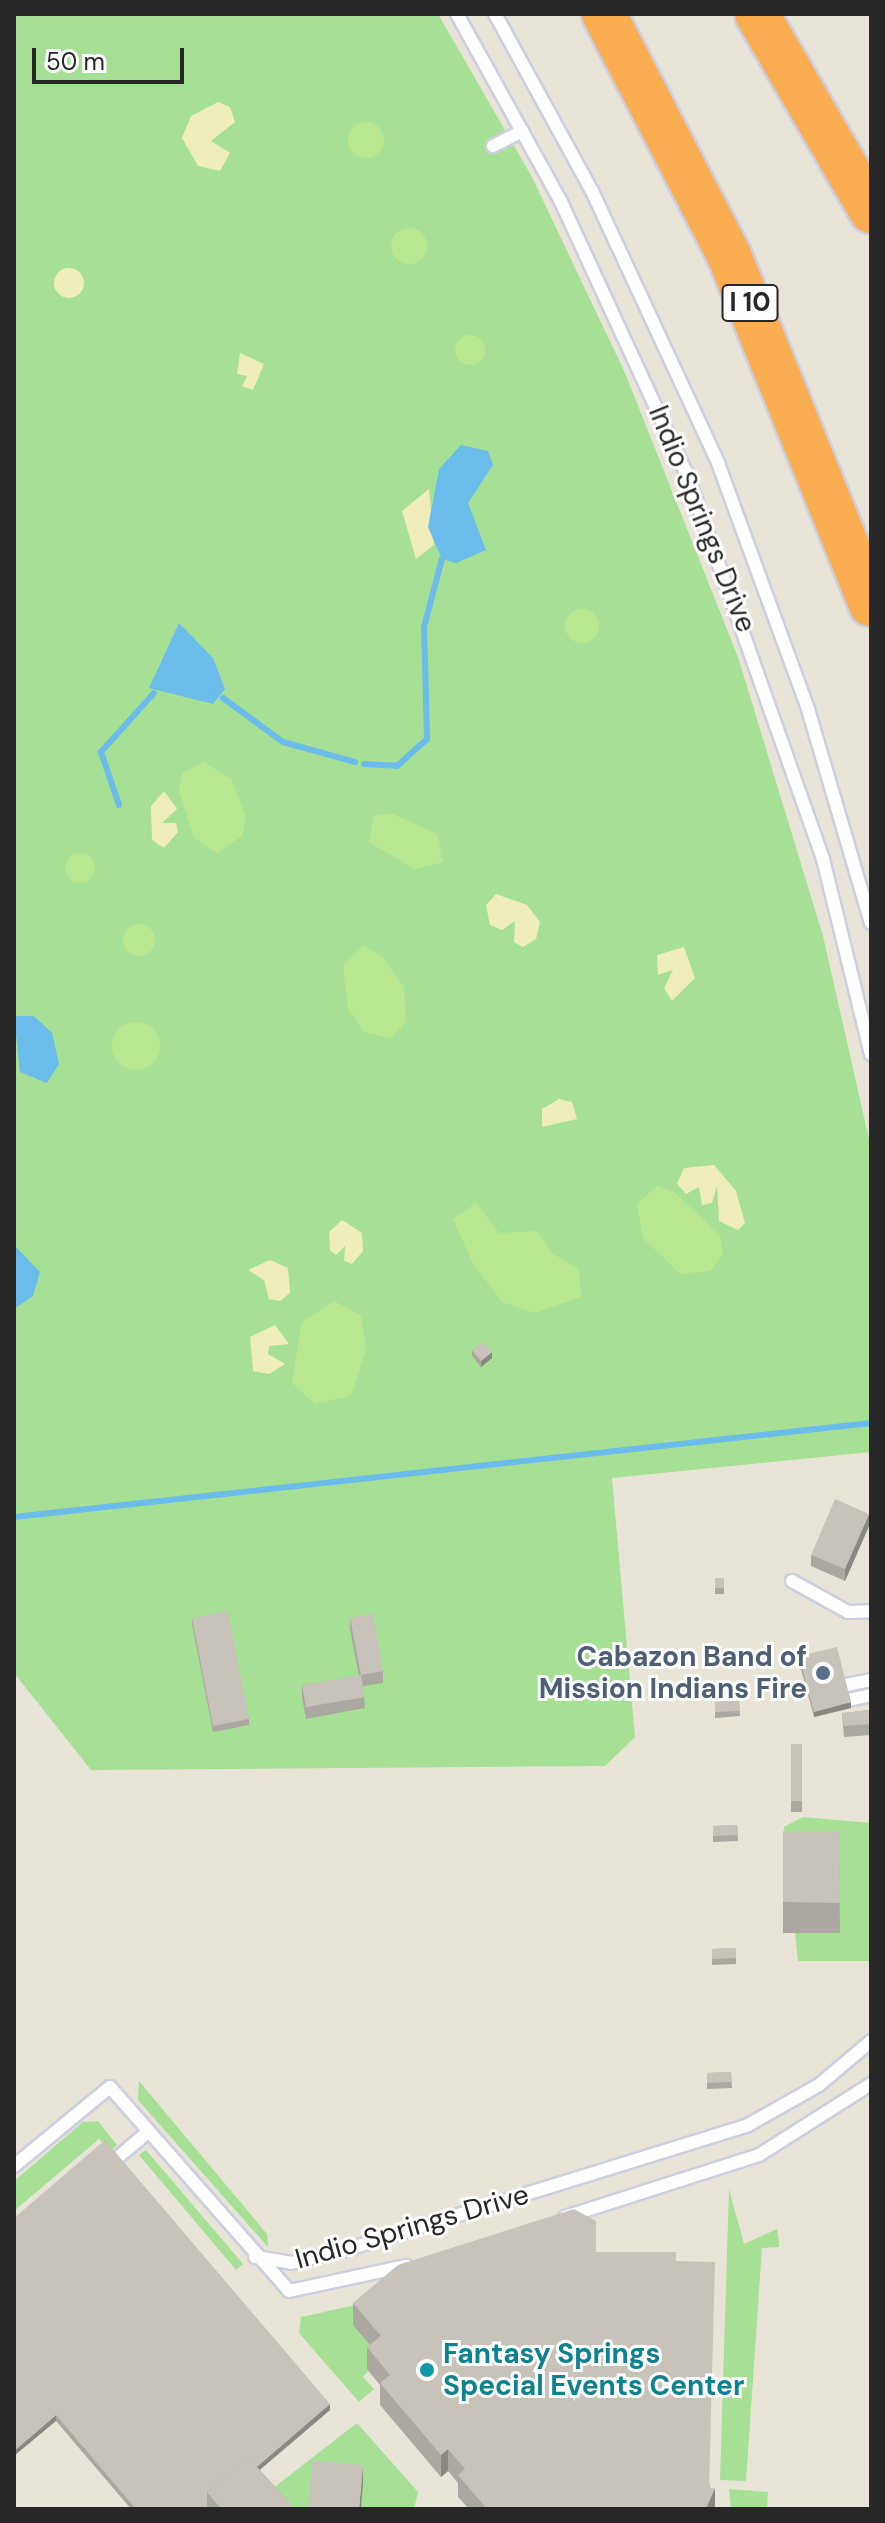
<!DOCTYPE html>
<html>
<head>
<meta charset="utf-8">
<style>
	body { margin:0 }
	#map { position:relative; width:885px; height:2523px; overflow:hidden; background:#e9e4d8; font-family:"DM Sans",sans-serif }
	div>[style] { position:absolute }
	.green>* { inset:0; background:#a6e094 }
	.sand>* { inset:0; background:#efedba }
	.round { border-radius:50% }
	.pitch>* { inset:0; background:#b9e790 }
	.water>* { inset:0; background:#6bbbeb }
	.stream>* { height:6px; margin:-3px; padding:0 3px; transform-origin:3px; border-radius:3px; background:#6bbbeb }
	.roads { filter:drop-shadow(2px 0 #cdcfe0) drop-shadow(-2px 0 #cdcfe0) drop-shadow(0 2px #cdcfe0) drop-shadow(0 -2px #cdcfe0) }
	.service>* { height:12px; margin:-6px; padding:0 6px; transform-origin:6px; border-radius:6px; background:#fff }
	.motorway>* { height:44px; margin:-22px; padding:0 22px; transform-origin:22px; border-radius:22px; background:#fbad52 }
	.wall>* { inset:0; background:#aba8a1 }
	.shaded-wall>* { inset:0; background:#8b8883 }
	.building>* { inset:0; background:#c7c3bb }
	.dots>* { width:22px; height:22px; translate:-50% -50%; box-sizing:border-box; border:4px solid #fff; border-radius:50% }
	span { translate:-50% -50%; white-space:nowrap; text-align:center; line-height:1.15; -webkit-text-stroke:6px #fff; paint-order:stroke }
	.shield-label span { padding:2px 6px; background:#fff; border:2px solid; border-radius:6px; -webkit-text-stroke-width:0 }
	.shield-label { font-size:26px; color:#272727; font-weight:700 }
	.street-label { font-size:28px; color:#272727 }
	.service-label { font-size:28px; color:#4e5e75; font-weight:700 }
	.right { translate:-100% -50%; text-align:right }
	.culture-label { font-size:28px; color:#0d838f; font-weight:700 }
	.left { translate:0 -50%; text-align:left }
	.frame { position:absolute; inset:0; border:16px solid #272727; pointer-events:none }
	.scale { position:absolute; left:32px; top:48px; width:152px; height:36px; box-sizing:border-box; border:4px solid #272727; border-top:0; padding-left:10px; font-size:24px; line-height:28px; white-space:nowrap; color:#272727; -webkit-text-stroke:6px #fff; paint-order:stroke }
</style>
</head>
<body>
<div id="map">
	<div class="green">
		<div style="clip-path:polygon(14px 14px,438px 14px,532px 177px,625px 373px,738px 657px,823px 936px,871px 1148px,871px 1452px,612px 1478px,635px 1737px,605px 1766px,91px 1770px,14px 1673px)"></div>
		<div style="clip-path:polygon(803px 1817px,871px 1823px,871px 1961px,798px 1961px,784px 1827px)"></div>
		<div style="clip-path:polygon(139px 2081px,267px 2234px,268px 2247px,138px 2100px)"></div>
		<div style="clip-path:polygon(98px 2121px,117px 2145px,110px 2151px,99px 2139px,14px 2211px,14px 2181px,83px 2122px)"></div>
		<div style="clip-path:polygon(146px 2150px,243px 2264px,236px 2270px,139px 2155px)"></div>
		<div style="clip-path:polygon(729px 2189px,744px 2244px,777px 2229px,779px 2241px,779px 2247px,762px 2248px,746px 2481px,720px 2480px)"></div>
		<div style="clip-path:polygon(383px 2299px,381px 2358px,363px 2377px,374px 2389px,359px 2402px,299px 2333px,301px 2317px)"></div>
		<div style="clip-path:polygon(357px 2423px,418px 2492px,414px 2509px,361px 2509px,362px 2482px,309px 2509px,273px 2509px,263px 2496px)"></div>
		<div style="clip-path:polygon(729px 2489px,768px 2492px,767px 2509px,731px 2509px)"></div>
	</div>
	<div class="sand">
		<div style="clip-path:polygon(218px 102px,230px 107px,235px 122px,211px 141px,230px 153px,220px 171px,198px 166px,182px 138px,191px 116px)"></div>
		<div class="round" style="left:54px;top:268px;width:30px;height:30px"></div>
		<div style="clip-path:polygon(240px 353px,264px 364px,253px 390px,242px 386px,247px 376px,237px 374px)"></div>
		<div style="clip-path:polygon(429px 489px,434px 545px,416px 559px,402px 511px)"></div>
		<div style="clip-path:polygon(164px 791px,177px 809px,162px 823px,176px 823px,178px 832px,164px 848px,152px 840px,151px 806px)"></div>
		<div style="clip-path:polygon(496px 894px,527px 905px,540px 922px,536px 939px,523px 947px,514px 942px,515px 921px,502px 930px,490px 925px,486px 905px)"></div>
		<div style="clip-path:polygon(684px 947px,695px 978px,672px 1001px,664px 988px,673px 970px,658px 975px,657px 955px)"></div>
		<div style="clip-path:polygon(559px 1099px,572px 1102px,577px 1119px,542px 1127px,542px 1109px)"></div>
		<div style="clip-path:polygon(714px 1165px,736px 1191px,745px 1223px,738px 1230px,719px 1221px,717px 1186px,712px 1203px,702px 1205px,699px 1187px,686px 1194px,677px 1184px,684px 1168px)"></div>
		<div style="clip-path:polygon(342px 1220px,362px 1233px,363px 1251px,352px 1264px,344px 1261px,345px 1246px,336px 1255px,330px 1250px,329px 1232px)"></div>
		<div style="clip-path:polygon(270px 1260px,288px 1268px,290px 1293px,280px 1301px,269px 1299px,264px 1280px,248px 1270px)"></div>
		<div style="clip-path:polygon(275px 1325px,289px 1344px,269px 1346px,268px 1354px,285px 1364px,269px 1374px,253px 1371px,250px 1337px)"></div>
	</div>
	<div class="pitch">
		<div class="round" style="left:348px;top:122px;width:36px;height:36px"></div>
		<div class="round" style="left:391px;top:228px;width:36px;height:36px"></div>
		<div class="round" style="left:455px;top:335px;width:30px;height:30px"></div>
		<div class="round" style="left:565px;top:609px;width:34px;height:34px"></div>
		<div style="clip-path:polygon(203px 762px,231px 779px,246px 816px,242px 836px,217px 853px,194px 838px,179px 791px,182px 774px)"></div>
		<div style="clip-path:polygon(393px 814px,437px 834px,443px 862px,415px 869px,369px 842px,374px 815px)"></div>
		<div class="round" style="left:65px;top:853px;width:30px;height:30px"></div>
		<div class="round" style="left:123px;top:924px;width:32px;height:32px"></div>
		<div style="clip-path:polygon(363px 946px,382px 956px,404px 987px,406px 1022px,390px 1038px,364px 1032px,348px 1008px,343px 966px)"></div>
		<div class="round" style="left:112px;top:1022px;width:48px;height:48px"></div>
		<div style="clip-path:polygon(657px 1186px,674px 1192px,720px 1235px,723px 1254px,710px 1271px,680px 1274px,643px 1238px,637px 1204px)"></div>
		<div style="clip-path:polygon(476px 1203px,499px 1233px,537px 1231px,553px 1254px,579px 1269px,581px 1297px,535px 1313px,502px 1302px,472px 1262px,453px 1219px)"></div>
		<div style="clip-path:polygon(334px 1301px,361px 1315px,366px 1350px,351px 1396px,315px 1404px,292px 1383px,302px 1322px)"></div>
	</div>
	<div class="water">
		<div style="clip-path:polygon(461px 445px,488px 451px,493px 465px,468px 503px,486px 550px,456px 563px,442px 559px,428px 527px,439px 469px)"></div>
		<div style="clip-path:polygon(179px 623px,213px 658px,225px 689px,213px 704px,149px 688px)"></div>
		<div style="clip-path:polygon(14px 1016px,34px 1016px,52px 1033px,59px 1064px,47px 1083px,20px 1072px)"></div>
		<div style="clip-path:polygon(14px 1245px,40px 1272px,33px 1296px,14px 1309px)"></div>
	</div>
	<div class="stream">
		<div style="left:223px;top:698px;width:74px;rotate:36.3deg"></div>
		<div style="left:283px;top:742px;width:75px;rotate:15.5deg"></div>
		<div style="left:364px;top:764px;width:33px;rotate:3deg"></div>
		<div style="left:397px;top:766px;width:40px;rotate:-42deg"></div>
		<div style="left:427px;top:739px;width:112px;rotate:-91.5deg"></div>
		<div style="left:424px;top:627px;width:70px;rotate:-75.2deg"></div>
		<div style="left:119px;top:805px;width:56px;rotate:-108.8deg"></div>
		<div style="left:101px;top:752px;width:79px;rotate:-48.1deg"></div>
		<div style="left:14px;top:1517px;width:862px;rotate:-6.26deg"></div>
	</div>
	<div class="roads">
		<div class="service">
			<div style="left:457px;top:14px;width:215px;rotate:61deg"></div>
			<div style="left:561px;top:202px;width:298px;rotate:65.2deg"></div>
			<div style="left:686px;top:472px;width:411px;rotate:70.5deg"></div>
			<div style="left:823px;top:859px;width:201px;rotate:76.2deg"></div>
			<div style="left:495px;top:14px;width:202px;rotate:61.3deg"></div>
			<div style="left:592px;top:191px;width:300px;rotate:65.1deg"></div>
			<div style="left:718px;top:463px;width:262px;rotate:69.9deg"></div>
			<div style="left:808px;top:709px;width:223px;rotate:73.6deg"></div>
			<div style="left:493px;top:146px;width:33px;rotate:-27deg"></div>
			<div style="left:792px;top:1581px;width:64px;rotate:29deg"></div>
			<div style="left:848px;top:1612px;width:23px;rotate:-2deg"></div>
			<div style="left:846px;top:1685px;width:25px;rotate:-11deg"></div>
			<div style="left:849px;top:1700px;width:23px;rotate:-13deg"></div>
			<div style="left:116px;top:2159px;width:43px;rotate:-40.3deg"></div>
			<div style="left:14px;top:2166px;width:124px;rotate:-39.5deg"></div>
			<div style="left:110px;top:2087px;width:271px;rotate:48.7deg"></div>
			<div style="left:289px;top:2291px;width:120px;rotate:-12.1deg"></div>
			<div style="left:565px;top:2217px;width:204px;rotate:-17.7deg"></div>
			<div style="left:759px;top:2155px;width:133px;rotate:-32.4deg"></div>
			<div style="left:255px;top:2257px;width:36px;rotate:9deg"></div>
			<div style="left:291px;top:2263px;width:52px;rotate:-13.2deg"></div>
			<div style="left:342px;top:2251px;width:425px;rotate:-17.2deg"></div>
			<div style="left:748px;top:2125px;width:81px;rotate:-29.4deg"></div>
			<div style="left:819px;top:2085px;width:68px;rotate:-40.2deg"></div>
		</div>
		<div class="motorway">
			<div style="left:604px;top:14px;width:271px;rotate:62.6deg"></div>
			<div style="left:729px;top:255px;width:377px;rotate:67.9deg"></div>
			<div style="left:757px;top:14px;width:228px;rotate:59.9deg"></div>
		</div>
	</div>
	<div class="wall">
		<div style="clip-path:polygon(472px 1350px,492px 1358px,481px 1367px,472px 1356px)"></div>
		<div style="clip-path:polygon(869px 1526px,845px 1581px,811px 1566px,811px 1555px)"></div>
		<div style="clip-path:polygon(715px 1578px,724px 1578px,724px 1594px,715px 1594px)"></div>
		<div style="clip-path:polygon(192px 1618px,249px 1719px,249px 1725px,213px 1732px,192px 1624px)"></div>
		<div style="clip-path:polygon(350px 1618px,383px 1671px,383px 1683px,363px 1686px,365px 1708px,306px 1719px,302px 1697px,302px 1685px,359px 1676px,350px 1629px)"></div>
		<div style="clip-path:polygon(799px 1656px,851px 1708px,814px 1717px,799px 1662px)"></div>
		<div style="clip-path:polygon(739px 1701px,740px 1716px,715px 1718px,715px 1702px)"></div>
		<div style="clip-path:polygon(871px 1710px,871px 1735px,844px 1737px,842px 1713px)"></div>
		<div style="clip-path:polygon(791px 1744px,802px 1744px,802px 1812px,791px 1812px)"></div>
		<div style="clip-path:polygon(737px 1825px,738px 1841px,713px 1842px,713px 1826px)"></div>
		<div style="clip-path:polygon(783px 1831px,839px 1831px,840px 1933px,783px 1933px)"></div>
		<div style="clip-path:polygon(736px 1948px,736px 1964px,712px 1965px,712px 1949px)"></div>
		<div style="clip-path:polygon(731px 2072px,732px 2088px,707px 2089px,707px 2073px)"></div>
		<div style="clip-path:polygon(14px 2218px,330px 2410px,260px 2470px,295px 2509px,131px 2509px,56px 2421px)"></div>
		<div style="clip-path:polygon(596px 2252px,676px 2261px,710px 2488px,715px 2509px,469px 2509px,458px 2497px,458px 2483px,448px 2471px,441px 2477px,380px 2405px,380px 2385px,367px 2369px,367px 2347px,370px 2345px,353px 2325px,353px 2303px)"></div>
	</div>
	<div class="shaded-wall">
		<div style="clip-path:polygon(492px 1352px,492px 1358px,481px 1367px,481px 1361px)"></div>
		<div style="clip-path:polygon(869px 1514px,869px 1526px,845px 1581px,845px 1569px)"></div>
		<div style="clip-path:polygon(851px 1702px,851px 1708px,814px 1717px,814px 1712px)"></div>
		<div style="clip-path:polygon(330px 2404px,330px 2410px,218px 2505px,215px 2502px)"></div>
		<div style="clip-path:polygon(56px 2415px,56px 2421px,14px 2456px,14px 2451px)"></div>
		<div style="clip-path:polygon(448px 2449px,448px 2471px,441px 2477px,441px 2455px)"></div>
		<div style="clip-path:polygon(363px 2465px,363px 2482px,361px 2509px,359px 2509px)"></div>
		<div style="clip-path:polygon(715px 2488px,715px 2509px,706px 2509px,709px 2501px)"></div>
	</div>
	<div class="building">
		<div style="clip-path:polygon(483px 1342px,492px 1352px,481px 1361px,472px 1350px)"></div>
		<div style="clip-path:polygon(835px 1499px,869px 1514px,845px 1569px,811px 1555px)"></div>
		<div style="clip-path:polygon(715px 1578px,724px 1578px,724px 1588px,715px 1588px)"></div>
		<div style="clip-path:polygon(228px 1611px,249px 1719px,213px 1726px,192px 1618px)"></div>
		<div style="clip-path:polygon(373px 1613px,383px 1671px,361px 1675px,365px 1697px,306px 1707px,302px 1685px,361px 1675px,350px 1618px)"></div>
		<div style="clip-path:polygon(837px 1647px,851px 1702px,814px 1712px,799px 1656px)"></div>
		<div style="clip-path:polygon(739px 1701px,740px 1711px,715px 1712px,715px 1702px)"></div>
		<div style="clip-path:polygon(871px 1710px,871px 1724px,844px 1726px,842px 1713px)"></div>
		<div style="clip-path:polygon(791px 1744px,802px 1744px,802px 1801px,791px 1801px)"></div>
		<div style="clip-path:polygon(737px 1825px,738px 1835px,713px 1836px,713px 1826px)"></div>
		<div style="clip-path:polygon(783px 1831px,839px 1831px,840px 1903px,783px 1902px)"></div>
		<div style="clip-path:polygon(736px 1948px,736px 1958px,712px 1959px,712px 1949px)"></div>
		<div style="clip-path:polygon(731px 2072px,732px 2082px,707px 2083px,707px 2073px)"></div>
		<div style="clip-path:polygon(105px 2140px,330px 2404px,257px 2467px,249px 2458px,207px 2492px,207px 2509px,136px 2509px,56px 2415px,14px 2451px,14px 2218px)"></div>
		<div style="clip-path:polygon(574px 2209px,596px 2221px,596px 2252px,676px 2252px,676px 2261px,715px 2262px,709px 2488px,715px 2488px,706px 2509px,487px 2509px,458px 2475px,465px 2469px,448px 2449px,441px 2455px,380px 2383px,390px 2375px,367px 2347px,381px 2336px,353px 2303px,398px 2265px)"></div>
		<div style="clip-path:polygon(249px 2458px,295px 2509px,221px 2509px,207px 2492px)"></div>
		<div style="clip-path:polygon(312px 2461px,363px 2465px,359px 2509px,308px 2509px)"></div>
	</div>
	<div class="dots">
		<div style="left:823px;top:1673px;background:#5c6f8a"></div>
		<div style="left:427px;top:2370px;background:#0f9aa8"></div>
	</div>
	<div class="shield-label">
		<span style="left:750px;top:303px">I 10</span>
	</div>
	<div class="street-label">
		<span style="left:702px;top:519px;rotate:68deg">Indio Springs Drive</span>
		<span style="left:412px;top:2227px;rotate:-16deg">Indio Springs Drive</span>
	</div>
	<div class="service-label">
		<span class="right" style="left:807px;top:1673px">Cabazon Band of<br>Mission Indians Fire</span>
	</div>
	<div class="culture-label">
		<span class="left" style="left:443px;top:2370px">Fantasy Springs<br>Special Events Center</span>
	</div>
	<div class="frame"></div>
	<div class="scale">50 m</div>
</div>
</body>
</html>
